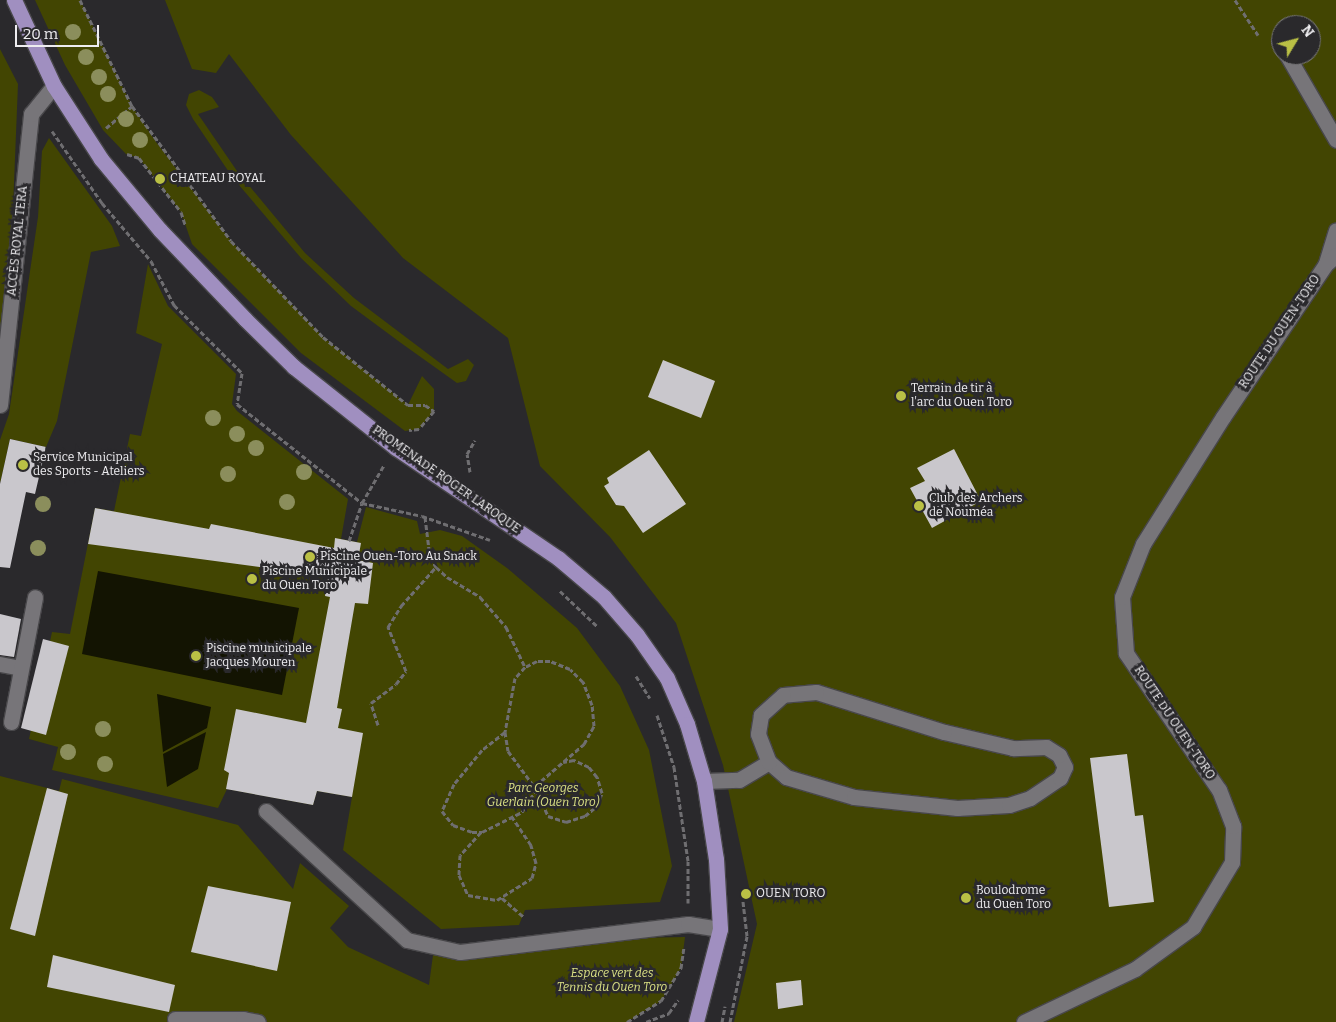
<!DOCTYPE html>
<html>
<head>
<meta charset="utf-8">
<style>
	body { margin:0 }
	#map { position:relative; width:1336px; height:1022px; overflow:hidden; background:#2a292c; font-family:Bitter,serif }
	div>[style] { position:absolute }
	.green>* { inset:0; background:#424502 }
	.water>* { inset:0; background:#131402 }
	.building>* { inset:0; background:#c9c7cc }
	.path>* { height:3px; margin-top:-1.5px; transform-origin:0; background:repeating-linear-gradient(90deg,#6f6e71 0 5px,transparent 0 7.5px) }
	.roads { filter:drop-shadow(1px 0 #48474a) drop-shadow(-1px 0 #48474a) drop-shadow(0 1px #48474a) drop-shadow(0 -1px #48474a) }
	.minor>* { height:15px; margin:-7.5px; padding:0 7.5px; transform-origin:7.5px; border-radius:7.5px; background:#777579 }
	.major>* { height:15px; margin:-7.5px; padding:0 7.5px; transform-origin:7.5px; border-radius:7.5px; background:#a08fc0 }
	.trees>* { width:16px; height:16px; margin:-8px; border-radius:50%; background:#8b8e5c }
	.dots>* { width:14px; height:14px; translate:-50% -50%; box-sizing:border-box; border:2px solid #2a292c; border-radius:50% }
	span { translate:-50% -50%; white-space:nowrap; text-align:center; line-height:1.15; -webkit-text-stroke:5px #2a292c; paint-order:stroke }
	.poi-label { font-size:12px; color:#eeedf0 }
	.left { translate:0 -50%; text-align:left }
	.street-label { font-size:12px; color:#eeedf0 }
	.park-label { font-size:12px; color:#dae084; font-style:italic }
	.north { position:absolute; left:1271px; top:15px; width:50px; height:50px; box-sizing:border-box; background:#2a292c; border:1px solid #78777a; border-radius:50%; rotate:53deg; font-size:14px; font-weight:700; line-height:20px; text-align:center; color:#eeedf0 }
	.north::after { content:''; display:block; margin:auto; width:18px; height:22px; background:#bac045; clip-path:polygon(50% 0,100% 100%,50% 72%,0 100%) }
	.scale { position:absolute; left:15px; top:25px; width:84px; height:22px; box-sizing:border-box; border:2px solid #eeedf0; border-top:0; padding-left:6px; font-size:15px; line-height:18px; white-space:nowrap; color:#eeedf0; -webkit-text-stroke:4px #2a292c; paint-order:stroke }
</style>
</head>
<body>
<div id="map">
	<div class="green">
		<div style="clip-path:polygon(35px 0,80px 0,132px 106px,156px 142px,231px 241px,323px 337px,408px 405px,422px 376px,434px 389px,434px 411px,419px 429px,405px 431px,301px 353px,192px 244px,181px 212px,139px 158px,126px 154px,103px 130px,65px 65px)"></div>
		<div style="clip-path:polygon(evenodd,165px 0,1336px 0,1336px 1022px,734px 1022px,757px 924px,723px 765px,676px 623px,610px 537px,540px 466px,508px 338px,403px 258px,291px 135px,229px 54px,216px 73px,192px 69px,165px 0,1281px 25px,1311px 25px,1311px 55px,1281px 55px,1281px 25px)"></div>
		<div style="clip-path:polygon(0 49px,18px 84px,11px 257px,0 337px)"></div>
		<div style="clip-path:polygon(199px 90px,212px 97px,219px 107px,198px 114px,237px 171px,305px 253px,354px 298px,448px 369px,468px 359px,474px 365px,466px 381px,457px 383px,401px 343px,351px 306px,301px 258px,233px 178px,193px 119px,186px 105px,189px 94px)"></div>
		<div style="clip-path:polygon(49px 138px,112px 226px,120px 246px,91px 252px,57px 421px,46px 447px,10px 439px,0 484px,0 440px,9px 414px,38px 217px,42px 151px)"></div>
		<div style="clip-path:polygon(148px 264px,168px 306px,236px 374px,232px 404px,237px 411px,348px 499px,341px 539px,357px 542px,366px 507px,417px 521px,420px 534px,440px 530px,462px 536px,507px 568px,577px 628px,620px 686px,649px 750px,672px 866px,660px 902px,525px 910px,519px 925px,441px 929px,343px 850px,352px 797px,317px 791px,313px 805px,227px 789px,218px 808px,52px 770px,58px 747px,29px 739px,52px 632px,70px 634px,95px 508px,114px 511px,130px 434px,141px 436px,162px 344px,136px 333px)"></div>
		<div style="clip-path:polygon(0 776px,59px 791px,62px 779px,238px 825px,293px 889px,300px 863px,349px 906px,330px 928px,348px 947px,429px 985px,433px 955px,460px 958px,636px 938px,685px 937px,681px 968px,661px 1001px,627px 1022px,0 1022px)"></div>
	</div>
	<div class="water">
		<div style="clip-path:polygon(98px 571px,299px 608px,282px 695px,82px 654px)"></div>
		<div style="clip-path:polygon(157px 694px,211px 707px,207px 728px,163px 752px)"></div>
		<div style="clip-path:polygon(206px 732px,198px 769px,167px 787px,163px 754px)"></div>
	</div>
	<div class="building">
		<div style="clip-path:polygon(663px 360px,715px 381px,701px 418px,648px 397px)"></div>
		<div style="clip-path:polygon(10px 439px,46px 447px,35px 494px,26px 492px,10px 568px,0 567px,0 484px)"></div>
		<div style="clip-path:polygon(954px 449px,981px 501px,932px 528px,910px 488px,925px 481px,917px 468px)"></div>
		<div style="clip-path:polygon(649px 450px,686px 504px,643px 533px,624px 506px,616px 505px,604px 486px,609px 483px,607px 478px)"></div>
		<div style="clip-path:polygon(95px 508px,209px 529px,211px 524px,334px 548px,335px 538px,361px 543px,358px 560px,373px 563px,368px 604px,355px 603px,337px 708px,342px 709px,338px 728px,363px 733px,352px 797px,317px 791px,313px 805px,226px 789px,229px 773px,224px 770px,236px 709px,306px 723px,330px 597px,325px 596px,328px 576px,88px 544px)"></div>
		<div style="clip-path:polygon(0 614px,21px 619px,14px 657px,0 655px)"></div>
		<div style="clip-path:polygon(43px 639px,69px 646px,46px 735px,21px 728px)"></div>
		<div style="clip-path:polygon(1127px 754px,1135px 816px,1143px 815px,1154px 902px,1109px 907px,1090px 758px)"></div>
		<div style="clip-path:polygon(47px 788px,68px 794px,35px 936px,10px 929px)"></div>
		<div style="clip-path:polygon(208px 886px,291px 902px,277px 971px,191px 952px)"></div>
		<div style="clip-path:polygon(53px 955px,175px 985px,169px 1012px,47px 987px)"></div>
		<div style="clip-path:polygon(801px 980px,803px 1005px,778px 1009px,776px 983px)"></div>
	</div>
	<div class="path">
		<div style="left:80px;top:0;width:118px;rotate:63.9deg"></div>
		<div style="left:132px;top:106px;width:167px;rotate:53.7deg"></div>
		<div style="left:231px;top:241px;width:133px;rotate:46.2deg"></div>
		<div style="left:323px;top:337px;width:109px;rotate:38.7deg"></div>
		<div style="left:408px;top:405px;width:17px"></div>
		<div style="left:425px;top:405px;width:11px;rotate:34deg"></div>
		<div style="left:434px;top:411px;width:23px;rotate:130deg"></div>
		<div style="left:419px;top:429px;width:10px;rotate:174deg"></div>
		<div style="left:1235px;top:0;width:42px;rotate:56.7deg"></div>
		<div style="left:106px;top:128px;width:34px;rotate:-40deg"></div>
		<div style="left:52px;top:131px;width:88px;rotate:55.2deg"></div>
		<div style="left:102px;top:203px;width:76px;rotate:49.8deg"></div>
		<div style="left:151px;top:261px;width:50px;rotate:62.4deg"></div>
		<div style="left:174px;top:305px;width:96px;rotate:45deg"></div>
		<div style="left:242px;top:373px;width:31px;rotate:99deg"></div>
		<div style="left:237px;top:404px;width:159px;rotate:38.4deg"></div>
		<div style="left:362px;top:503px;width:61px;rotate:12.2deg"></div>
		<div style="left:422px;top:516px;width:72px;rotate:19.4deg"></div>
		<div style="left:127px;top:154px;width:13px;rotate:18deg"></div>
		<div style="left:139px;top:158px;width:68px;rotate:52.1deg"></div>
		<div style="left:181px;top:212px;width:13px;rotate:72deg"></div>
		<div style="left:470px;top:472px;width:18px;rotate:-99deg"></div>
		<div style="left:467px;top:454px;width:16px;rotate:-60deg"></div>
		<div style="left:425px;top:517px;width:40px;rotate:82.9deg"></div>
		<div style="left:430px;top:557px;width:12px;rotate:59deg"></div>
		<div style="left:436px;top:567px;width:15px;rotate:42deg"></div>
		<div style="left:447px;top:577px;width:39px;rotate:31deg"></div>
		<div style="left:480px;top:597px;width:40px;rotate:49deg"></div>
		<div style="left:506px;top:627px;width:44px;rotate:64.6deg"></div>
		<div style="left:525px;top:667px;width:15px;rotate:132deg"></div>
		<div style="left:515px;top:678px;width:55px;rotate:100.5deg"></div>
		<div style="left:505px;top:732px;width:29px;rotate:142deg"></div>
		<div style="left:482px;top:750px;width:44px;rotate:129.5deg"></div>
		<div style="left:454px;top:784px;width:30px;rotate:114deg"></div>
		<div style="left:442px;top:811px;width:18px;rotate:52deg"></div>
		<div style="left:453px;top:825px;width:20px;rotate:20deg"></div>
		<div style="left:472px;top:832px;width:10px"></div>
		<div style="left:482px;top:832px;width:45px;rotate:-26.6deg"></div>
		<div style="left:522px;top:812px;width:36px;rotate:-58deg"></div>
		<div style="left:541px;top:781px;width:57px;rotate:-40.7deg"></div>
		<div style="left:584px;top:744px;width:21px;rotate:-61deg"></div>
		<div style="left:594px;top:726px;width:21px;rotate:-95deg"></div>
		<div style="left:592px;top:705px;width:25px;rotate:-111deg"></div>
		<div style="left:583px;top:682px;width:18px;rotate:-135deg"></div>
		<div style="left:570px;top:669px;width:22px;rotate:-158deg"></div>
		<div style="left:550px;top:661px;width:13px;rotate:180deg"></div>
		<div style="left:537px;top:661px;width:13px;rotate:153deg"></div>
		<div style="left:349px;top:541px;width:40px;rotate:-71.1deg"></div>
		<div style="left:362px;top:503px;width:44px;rotate:-59.9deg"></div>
		<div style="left:560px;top:591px;width:51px;rotate:43.4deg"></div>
		<div style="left:636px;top:676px;width:26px;rotate:58deg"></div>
		<div style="left:657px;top:715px;width:55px;rotate:71.9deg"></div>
		<div style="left:674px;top:767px;width:95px;rotate:81.5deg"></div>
		<div style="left:688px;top:861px;width:42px;rotate:90deg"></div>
		<div style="left:378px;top:725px;width:23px;rotate:-108deg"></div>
		<div style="left:371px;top:703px;width:31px;rotate:-37deg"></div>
		<div style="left:396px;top:684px;width:16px;rotate:-52deg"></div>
		<div style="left:406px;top:671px;width:48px;rotate:-112.2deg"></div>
		<div style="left:388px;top:627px;width:25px;rotate:-58deg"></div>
		<div style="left:401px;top:606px;width:52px;rotate:-48.1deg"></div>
		<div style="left:505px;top:732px;width:19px;rotate:81deg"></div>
		<div style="left:508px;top:751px;width:47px;rotate:53.6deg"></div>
		<div style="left:536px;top:789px;width:30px;rotate:66deg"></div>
		<div style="left:548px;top:816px;width:19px;rotate:18deg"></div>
		<div style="left:566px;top:822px;width:20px;rotate:-18deg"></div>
		<div style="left:585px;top:816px;width:16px;rotate:-40deg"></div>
		<div style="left:597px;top:806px;width:14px;rotate:-69deg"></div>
		<div style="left:602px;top:793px;width:17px;rotate:-107deg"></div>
		<div style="left:597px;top:777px;width:13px;rotate:-129deg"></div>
		<div style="left:589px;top:767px;width:17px;rotate:-155deg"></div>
		<div style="left:574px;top:760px;width:11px;rotate:170deg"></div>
		<div style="left:481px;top:832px;width:31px;rotate:132deg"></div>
		<div style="left:460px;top:855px;width:20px;rotate:93deg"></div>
		<div style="left:459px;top:875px;width:22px;rotate:66deg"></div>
		<div style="left:468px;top:895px;width:29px;rotate:10deg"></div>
		<div style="left:497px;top:900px;width:41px;rotate:-32.2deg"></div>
		<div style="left:532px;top:878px;width:16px;rotate:-75deg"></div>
		<div style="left:536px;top:863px;width:19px;rotate:-106deg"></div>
		<div style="left:531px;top:845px;width:34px;rotate:-124deg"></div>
		<div style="left:502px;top:898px;width:28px;rotate:41deg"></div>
		<div style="left:627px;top:1022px;width:40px;rotate:-32deg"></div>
		<div style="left:661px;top:1001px;width:39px;rotate:-59deg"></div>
		<div style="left:681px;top:968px;width:22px;rotate:-82deg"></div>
		<div style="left:646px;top:1022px;width:25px;rotate:-21deg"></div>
		<div style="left:669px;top:1013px;width:16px;rotate:-55deg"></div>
		<div style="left:722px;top:1022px;width:16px;rotate:-79deg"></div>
		<div style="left:730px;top:1022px;width:88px;rotate:-78.8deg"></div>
		<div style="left:747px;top:936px;width:43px;rotate:-96.6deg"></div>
	</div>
	<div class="roads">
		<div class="minor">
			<div style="left:1279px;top:41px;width:4px;rotate:63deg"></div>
			<div style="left:1287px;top:55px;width:98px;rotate:60deg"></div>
			<div style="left:1326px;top:263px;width:34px;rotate:-73deg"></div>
			<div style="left:0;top:405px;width:293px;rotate:-83.9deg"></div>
			<div style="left:31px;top:114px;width:36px;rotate:-51deg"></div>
			<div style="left:0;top:664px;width:21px;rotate:11deg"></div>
			<div style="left:11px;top:722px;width:127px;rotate:-79.1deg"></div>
			<div style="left:704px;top:781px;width:35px;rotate:-2deg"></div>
			<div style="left:739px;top:780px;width:35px;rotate:-31deg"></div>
			<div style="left:769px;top:762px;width:23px;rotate:41deg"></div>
			<div style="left:786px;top:777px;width:71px;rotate:16.4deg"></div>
			<div style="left:854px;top:797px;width:104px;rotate:6.1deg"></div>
			<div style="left:957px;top:808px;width:52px;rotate:-3.3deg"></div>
			<div style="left:1009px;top:805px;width:22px;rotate:-18deg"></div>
			<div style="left:1030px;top:798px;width:36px;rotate:-34deg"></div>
			<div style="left:1060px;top:778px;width:12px;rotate:-66deg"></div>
			<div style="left:1065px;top:767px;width:13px;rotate:-117deg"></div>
			<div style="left:1059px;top:755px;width:15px;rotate:-148deg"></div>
			<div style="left:1046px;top:747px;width:33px;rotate:178deg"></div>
			<div style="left:1013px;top:748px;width:71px;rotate:-166.9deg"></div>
			<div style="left:944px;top:732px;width:134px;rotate:-162.6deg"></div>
			<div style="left:816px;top:692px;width:33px;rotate:175deg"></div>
			<div style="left:783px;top:695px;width:30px;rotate:138deg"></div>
			<div style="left:761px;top:715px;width:19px;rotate:99deg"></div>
			<div style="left:758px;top:734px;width:30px;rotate:69deg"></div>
			<div style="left:266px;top:811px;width:191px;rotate:42.5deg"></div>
			<div style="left:407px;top:940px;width:54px;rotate:12.8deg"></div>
			<div style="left:460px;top:952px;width:230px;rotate:-7deg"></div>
			<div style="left:688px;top:924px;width:32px;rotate:9deg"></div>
			<div style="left:175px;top:1019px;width:68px"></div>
			<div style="left:243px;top:1019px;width:15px;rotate:11deg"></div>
			<div style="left:1024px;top:1022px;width:123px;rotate:-25.5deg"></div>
			<div style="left:1135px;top:969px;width:72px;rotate:-35.9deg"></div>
			<div style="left:1193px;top:927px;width:76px;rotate:-59deg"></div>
			<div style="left:1232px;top:862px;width:36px;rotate:-88deg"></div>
			<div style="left:1233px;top:826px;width:39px;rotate:-111deg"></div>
			<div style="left:1219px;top:790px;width:166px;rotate:-124.2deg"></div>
			<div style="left:1126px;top:653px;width:56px;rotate:-94.1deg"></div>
			<div style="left:1122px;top:597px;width:57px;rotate:-68.4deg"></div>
			<div style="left:1143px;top:544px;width:150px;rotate:-57.8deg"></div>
			<div style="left:1223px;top:417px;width:183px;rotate:-56.1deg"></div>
			<div style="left:1325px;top:265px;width:15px;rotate:-42deg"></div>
		</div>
		<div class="major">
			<div style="left:14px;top:0;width:95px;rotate:65.1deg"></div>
			<div style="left:54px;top:86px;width:87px;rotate:57.2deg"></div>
			<div style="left:101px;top:159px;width:92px;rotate:50.3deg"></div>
			<div style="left:160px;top:230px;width:123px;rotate:46.3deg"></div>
			<div style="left:245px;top:319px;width:69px;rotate:44.4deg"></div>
			<div style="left:294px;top:367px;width:130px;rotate:38.5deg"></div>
			<div style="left:396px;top:448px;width:196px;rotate:34.2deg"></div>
			<div style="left:558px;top:558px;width:60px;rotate:40.3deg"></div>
			<div style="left:604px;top:597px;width:50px;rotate:49deg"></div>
			<div style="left:637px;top:635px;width:52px;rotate:55.1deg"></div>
			<div style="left:667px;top:678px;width:50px;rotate:66.5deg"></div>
			<div style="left:687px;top:724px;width:59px;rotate:73.4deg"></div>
			<div style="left:704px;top:781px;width:79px;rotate:81.3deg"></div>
			<div style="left:716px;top:859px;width:70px;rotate:86.7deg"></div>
			<div style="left:720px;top:929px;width:96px;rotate:104.5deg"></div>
		</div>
	</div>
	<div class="trees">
		<div style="left:73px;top:32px"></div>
		<div style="left:86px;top:57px"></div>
		<div style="left:99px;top:77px"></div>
		<div style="left:108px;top:94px"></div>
		<div style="left:126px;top:119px"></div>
		<div style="left:140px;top:140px"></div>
		<div style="left:213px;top:418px"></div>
		<div style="left:237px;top:434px"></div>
		<div style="left:256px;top:448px"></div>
		<div style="left:304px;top:472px"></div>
		<div style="left:228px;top:474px"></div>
		<div style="left:287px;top:502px"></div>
		<div style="left:43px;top:504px"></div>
		<div style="left:38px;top:548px"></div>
		<div style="left:103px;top:729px"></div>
		<div style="left:68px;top:752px"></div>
		<div style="left:105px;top:764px"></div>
	</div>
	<div class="dots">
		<div style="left:160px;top:179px;background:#bac045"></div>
		<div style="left:901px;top:396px;background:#bac045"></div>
		<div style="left:23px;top:465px;background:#bac045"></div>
		<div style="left:919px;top:506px;background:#bac045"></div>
		<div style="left:310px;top:557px;background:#bac045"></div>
		<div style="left:252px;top:579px;background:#bac045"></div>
		<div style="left:196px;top:656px;background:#bac045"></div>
		<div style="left:746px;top:894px;background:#bac045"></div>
		<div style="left:966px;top:898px;background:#bac045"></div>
	</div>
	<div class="poi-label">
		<span class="left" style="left:170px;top:179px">CHATEAU ROYAL</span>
		<span class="left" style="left:911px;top:396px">Terrain de tir à<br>l'arc du Ouen Toro</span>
		<span class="left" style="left:33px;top:465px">Service Municipal<br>des Sports - Ateliers</span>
		<span class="left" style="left:929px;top:506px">Club des Archers<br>de Nouméa</span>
		<span class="left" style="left:320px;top:557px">Piscine Ouen-Toro Au Snack</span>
		<span class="left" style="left:262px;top:579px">Piscine Municipale<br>du Ouen Toro</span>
		<span class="left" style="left:206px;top:656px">Piscine municipale<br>Jacques Mouren</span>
		<span class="left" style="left:976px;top:898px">Boulodrome<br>du Ouen Toro</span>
		<span class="left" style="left:756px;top:894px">OUEN TORO</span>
	</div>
	<div class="street-label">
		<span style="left:18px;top:241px;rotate:-84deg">ACCÈS ROYAL TERA</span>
		<span style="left:1280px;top:332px;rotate:-56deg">ROUTE DU OUEN-TORO</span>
		<span style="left:446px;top:480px;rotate:35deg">PROMENADE ROGER LAROQUE</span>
		<span style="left:1174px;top:723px;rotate:56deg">ROUTE DU OUEN-TORO</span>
	</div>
	<div class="park-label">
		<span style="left:543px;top:796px">Parc Georges<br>Guerlain (Ouen Toro)</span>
		<span style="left:612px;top:981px">Espace vert des<br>Tennis du Ouen Toro</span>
	</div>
	<div class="north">N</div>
	<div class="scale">20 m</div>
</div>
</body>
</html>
